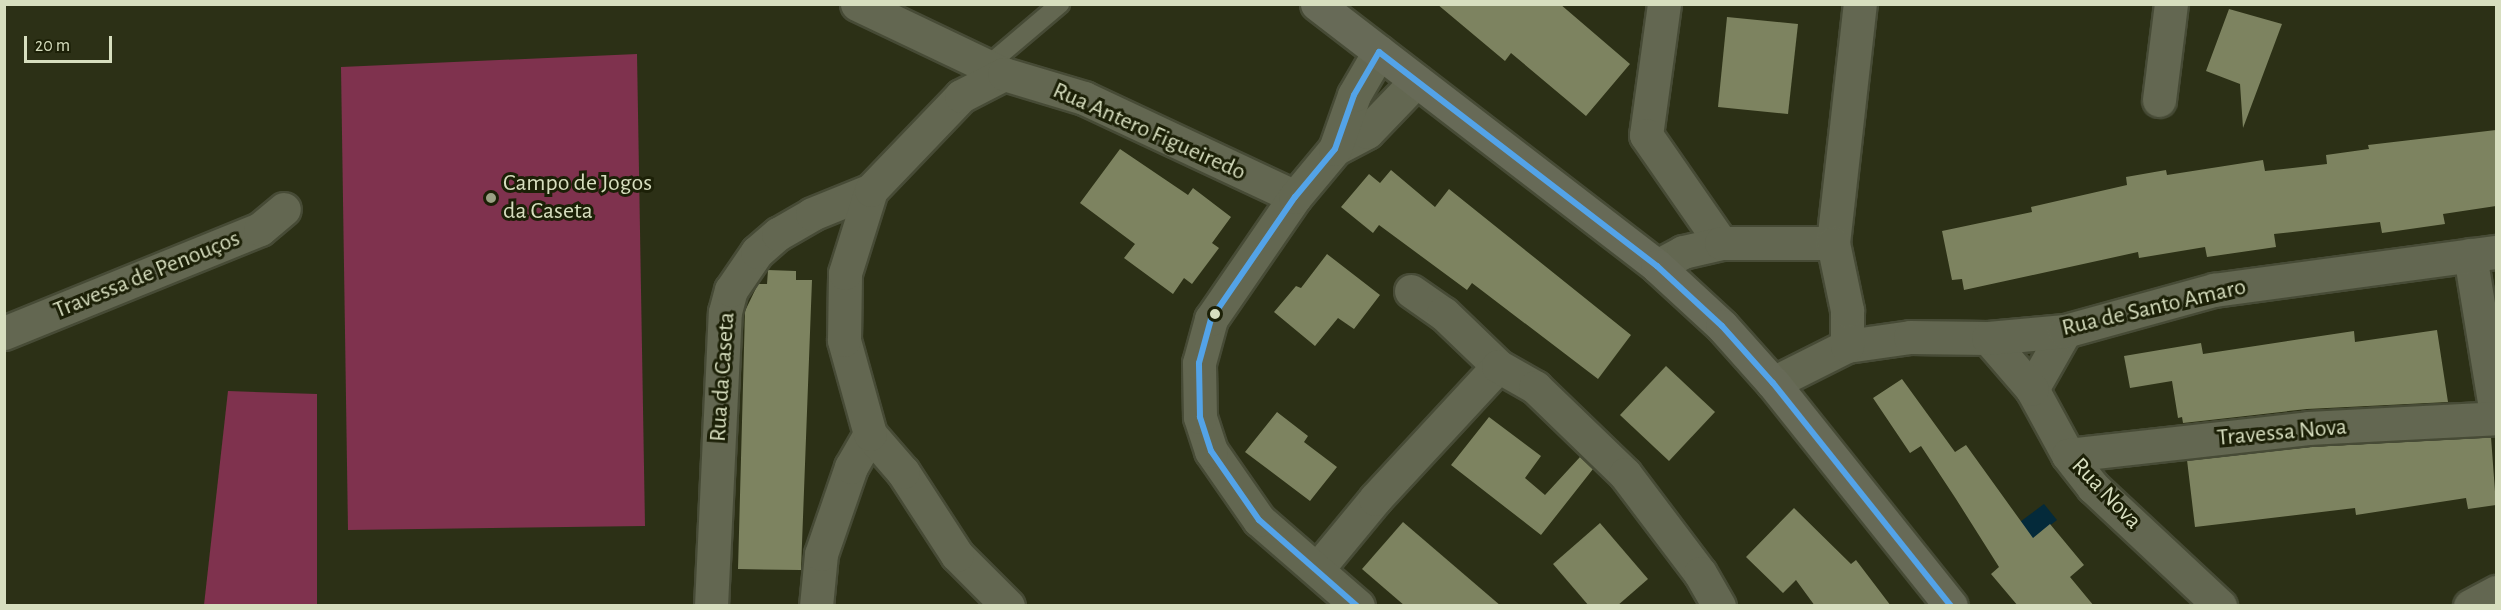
<!DOCTYPE html>
<html>
<head>
<meta charset="utf-8">
<style>
	body { margin:0 }
	#map { position:relative; width:2501px; height:610px; overflow:hidden; background:#2c3016; font-family:"Alegreya Sans",sans-serif }
	div>[style] { position:absolute }
	.green>* { inset:0; background:#7f324e }
	.water>* { inset:0; background:#042a3a }
	.building>* { inset:0; background:#7d8360 }
	.roads { filter:drop-shadow(2px 0 #474b36) drop-shadow(-2px 0 #474b36) drop-shadow(0 2px #474b36) drop-shadow(0 -2px #474b36) }
	.service>* { height:18px; margin:-9px; padding:0 9px; transform-origin:9px; border-radius:9px; background:#636751 }
	.minor>* { height:33px; margin:-16.5px; padding:0 16.5px; transform-origin:16.5px; border-radius:16.5px; background:#636751 }
	.secondary>* { height:33px; margin:-16.5px; padding:0 16.5px; transform-origin:16.5px; border-radius:16.5px; background:#676a57 }
	.bus-1>* { height:6px; margin:-3px; padding:0 3px; transform-origin:3px; border-radius:3px; background:#53a3e8 }
	.dots>* { width:16px; height:16px; translate:-50% -50%; box-sizing:border-box; border:3px solid #1c2007; border-radius:50% }
	span { translate:-50% -50%; white-space:nowrap; text-align:center; line-height:1.15; -webkit-text-stroke:6px #1c2007; paint-order:stroke }
	.street-label { font-size:24px; color:#d7debf }
	.poi-label { font-size:24px; color:#d7debf }
	.left { translate:0 -50%; text-align:left }
	.frame { position:absolute; inset:0; border:6px solid #d7debf; pointer-events:none }
	.scale { position:absolute; left:24px; top:36px; width:88px; height:27px; box-sizing:border-box; border:3px solid #d7debf; border-top:0; padding-left:8px; font-size:18px; line-height:21px; white-space:nowrap; color:#d7debf; -webkit-text-stroke:4px #1c2007; paint-order:stroke }
</style>
</head>
<body>
<div id="map">
	<div class="green">
		<div style="clip-path:polygon(637px 54px,645px 526px,348px 530px,341px 67px)"></div>
		<div style="clip-path:polygon(228px 391px,317px 394px,317px 605px,204px 605px)"></div>
	</div>
	<div class="water">
		<div style="clip-path:polygon(2044px 504px,2057px 520px,2018px 550px,2005px 533px)"></div>
	</div>
	<div class="building">
		<div style="clip-path:polygon(1437px 4px,1560px 4px,1630px 64px,1586px 116px,1511px 53px,1505px 61px)"></div>
		<div style="clip-path:polygon(2229px 9px,2282px 24px,2243px 128px,2240px 84px,2206px 71px)"></div>
		<div style="clip-path:polygon(1727px 17px,1798px 24px,1788px 114px,1718px 107px)"></div>
		<div style="clip-path:polygon(2496px 130px,2496px 206px,2443px 214px,2445px 224px,2382px 233px,2380px 222px,2274px 234px,2276px 247px,2207px 257px,2205px 247px,2139px 258px,2138px 252px,1964px 290px,1962px 279px,1952px 280px,1942px 231px,2032px 212px,2031px 207px,2127px 185px,2126px 177px,2166px 170px,2167px 175px,2263px 160px,2265px 171px,2327px 164px,2326px 155px,2369px 149px,2368px 145px)"></div>
		<div style="clip-path:polygon(1120px 149px,1188px 195px,1193px 188px,1231px 217px,1212px 243px,1219px 248px,1192px 284px,1184px 278px,1173px 294px,1124px 258px,1135px 244px,1080px 203px)"></div>
		<div style="clip-path:polygon(1391px 170px,1435px 207px,1449px 189px,1631px 335px,1598px 379px,1472px 283px,1467px 290px,1379px 225px,1373px 233px,1341px 207px,1369px 174px,1380px 183px)"></div>
		<div style="clip-path:polygon(1327px 254px,1380px 295px,1354px 329px,1338px 318px,1315px 346px,1274px 312px,1296px 286px,1301px 288px)"></div>
		<div style="clip-path:polygon(768px 270px,796px 271px,796px 280px,812px 280px,801px 570px,738px 569px,745px 311px,758px 284px,767px 284px)"></div>
		<div style="clip-path:polygon(2437px 330px,2448px 402px,2307px 409px,2183px 423px,2182px 417px,2178px 418px,2172px 381px,2130px 388px,2124px 356px,2201px 343px,2203px 354px,2354px 331px,2355px 342px)"></div>
		<div style="clip-path:polygon(1666px 366px,1715px 412px,1669px 461px,1620px 415px)"></div>
		<div style="clip-path:polygon(1902px 379px,1955px 452px,1966px 445px,2033px 538px,2050px 524px,2084px 565px,2070px 577px,2094px 606px,2018px 606px,1991px 574px,1999px 567px,1956px 499px,1921px 446px,1910px 453px,1873px 398px)"></div>
		<div style="clip-path:polygon(1277px 412px,1308px 436px,1304px 442px,1337px 467px,1310px 501px,1245px 452px)"></div>
		<div style="clip-path:polygon(1489px 417px,1541px 456px,1525px 478px,1545px 495px,1580px 457px,1593px 469px,1541px 535px,1451px 465px)"></div>
		<div style="clip-path:polygon(2491px 437px,2496px 505px,2468px 509px,2466px 498px,2356px 515px,2355px 508px,2195px 527px,2187px 460px,2310px 447px)"></div>
		<div style="clip-path:polygon(1794px 508px,1851px 564px,1856px 560px,1891px 606px,1815px 606px,1796px 580px,1783px 593px,1746px 557px)"></div>
		<div style="clip-path:polygon(1403px 522px,1501px 606px,1405px 606px,1362px 569px)"></div>
		<div style="clip-path:polygon(1600px 523px,1648px 579px,1617px 606px,1589px 606px,1553px 564px)"></div>
	</div>
	<div class="roads">
		<div class="service">
			<div style="left:987px;top:66px;width:96px;rotate:-40.3deg"></div>
		</div>
		<div class="minor">
			<div style="left:857px;top:4px;width:163px;rotate:25.5deg"></div>
			<div style="left:1664px;top:4px;width:132px;rotate:97.8deg"></div>
			<div style="left:1646px;top:135px;width:131px;rotate:55.2deg"></div>
			<div style="left:2159px;top:100px;width:97px;rotate:-82.9deg"></div>
			<div style="left:1335px;top:149px;width:36px;rotate:-28deg"></div>
			<div style="left:1367px;top:132px;width:71px;rotate:-46.1deg"></div>
			<div style="left:2470px;top:255px;width:161px;rotate:80.7deg"></div>
			<div style="left:1657px;top:266px;width:30px;rotate:-28deg"></div>
			<div style="left:1683px;top:252px;width:39px;rotate:-13deg"></div>
			<div style="left:1721px;top:243px;width:112px"></div>
			<div style="left:1833px;top:243px;width:241px;rotate:-83.6deg"></div>
			<div style="left:1411px;top:291px;width:39px;rotate:35deg"></div>
			<div style="left:1443px;top:313px;width:76px;rotate:43.9deg"></div>
			<div style="left:2065px;top:331px;width:67px;rotate:119.6deg"></div>
			<div style="left:2032px;top:389px;width:75px;rotate:61.4deg"></div>
			<div style="left:2068px;top:455px;width:41px;rotate:52deg"></div>
			<div style="left:2093px;top:487px;width:174px;rotate:43.1deg"></div>
			<div style="left:4px;top:333px;width:276px;rotate:-22.1deg"></div>
			<div style="left:260px;top:229px;width:31px;rotate:-40deg"></div>
			<div style="left:1988px;top:338px;width:67px;rotate:49.2deg"></div>
			<div style="left:1847px;top:346px;width:64px;rotate:-8.1deg"></div>
			<div style="left:1910px;top:337px;width:78px;rotate:0.7deg"></div>
			<div style="left:1988px;top:338px;width:77px;rotate:-5.2deg"></div>
			<div style="left:2065px;top:331px;width:155px;rotate:-15.4deg"></div>
			<div style="left:2214px;top:290px;width:285px;rotate:-7.7deg"></div>
			<div style="left:1773px;top:383px;width:83px;rotate:-26.6deg"></div>
			<div style="left:1847px;top:346px;width:36px;rotate:-90deg"></div>
			<div style="left:1847px;top:310px;width:68px;rotate:-101.8deg"></div>
			<div style="left:2068px;top:455px;width:242px;rotate:-6.4deg"></div>
			<div style="left:2308px;top:428px;width:188px;rotate:-3deg"></div>
			<div style="left:1318px;top:568px;width:89px;rotate:-50.4deg"></div>
			<div style="left:1375px;top:499px;width:181px;rotate:-47.2deg"></div>
			<div style="left:1498px;top:366px;width:43px;rotate:29.6deg"></div>
			<div style="left:1535px;top:387px;width:125px;rotate:44deg"></div>
			<div style="left:1625px;top:474px;width:124px;rotate:52.9deg"></div>
			<div style="left:1700px;top:573px;width:38px;rotate:60deg"></div>
			<div style="left:711px;top:606px;width:294px;rotate:-87.3deg"></div>
			<div style="left:725px;top:312px;width:23px;rotate:-75deg"></div>
			<div style="left:731px;top:290px;width:46px;rotate:-55.6deg"></div>
			<div style="left:757px;top:252px;width:28px;rotate:-41deg"></div>
			<div style="left:778px;top:234px;width:39px;rotate:-30deg"></div>
			<div style="left:812px;top:214px;width:64px;rotate:-22.1deg"></div>
			<div style="left:816px;top:606px;width:52px;rotate:-84.5deg"></div>
			<div style="left:821px;top:554px;width:92px;rotate:-71deg"></div>
			<div style="left:851px;top:467px;width:38px;rotate:-60deg"></div>
			<div style="left:1008px;top:606px;width:72px;rotate:-135deg"></div>
			<div style="left:957px;top:555px;width:99px;rotate:-123deg"></div>
			<div style="left:903px;top:472px;width:50px;rotate:-131deg"></div>
			<div style="left:870px;top:434px;width:98px;rotate:-105.5deg"></div>
			<div style="left:844px;top:340px;width:67px;rotate:-89.1deg"></div>
			<div style="left:845px;top:273px;width:87px;rotate:-72.6deg"></div>
			<div style="left:871px;top:190px;width:130px;rotate:-46.2deg"></div>
			<div style="left:961px;top:96px;width:48px;rotate:-27.1deg"></div>
			<div style="left:1004px;top:74px;width:84px;rotate:16.7deg"></div>
			<div style="left:1084px;top:98px;width:233px;rotate:25.1deg"></div>
			<div style="left:1358px;top:606px;width:131px;rotate:-139deg"></div>
			<div style="left:1259px;top:520px;width:84px;rotate:-124.8deg"></div>
			<div style="left:1211px;top:451px;width:36px;rotate:-108deg"></div>
			<div style="left:1200px;top:417px;width:54px;rotate:-91.1deg"></div>
			<div style="left:1199px;top:363px;width:46px;rotate:-74.7deg"></div>
			<div style="left:1211px;top:319px;width:148px;rotate:-55.5deg"></div>
			<div style="left:1295px;top:197px;width:62px;rotate:-50.2deg"></div>
			<div style="left:1335px;top:149px;width:57px;rotate:-70.6deg"></div>
			<div style="left:1354px;top:95px;width:50px;rotate:-59.8deg"></div>
			<div style="left:2470px;top:606px;width:30px;rotate:-28deg"></div>
		</div>
		<div class="secondary">
			<div style="left:1317px;top:4px;width:429px;rotate:37.6deg"></div>
			<div style="left:1657px;top:266px;width:88px;rotate:42.7deg"></div>
			<div style="left:1722px;top:326px;width:76px;rotate:48.2deg"></div>
			<div style="left:1773px;top:383px;width:285px;rotate:51.4deg"></div>
		</div>
	</div>
	<div class="bus-1">
		<div style="left:1357px;top:606px;width:130px;rotate:-138.7deg"></div>
		<div style="left:1259px;top:520px;width:84px;rotate:-124.8deg"></div>
		<div style="left:1211px;top:451px;width:36px;rotate:-108deg"></div>
		<div style="left:1200px;top:417px;width:54px;rotate:-91.1deg"></div>
		<div style="left:1199px;top:363px;width:46px;rotate:-74.7deg"></div>
		<div style="left:1211px;top:319px;width:148px;rotate:-55.5deg"></div>
		<div style="left:1295px;top:197px;width:62px;rotate:-50.2deg"></div>
		<div style="left:1335px;top:149px;width:57px;rotate:-70.6deg"></div>
		<div style="left:1354px;top:95px;width:50px;rotate:-59.8deg"></div>
		<div style="left:1379px;top:52px;width:351px;rotate:37.6deg"></div>
		<div style="left:1657px;top:266px;width:88px;rotate:42.7deg"></div>
		<div style="left:1722px;top:326px;width:76px;rotate:48.2deg"></div>
		<div style="left:1773px;top:383px;width:285px;rotate:51.4deg"></div>
	</div>
	<div class="dots">
		<div style="left:491px;top:198px;background:#9ba184"></div>
		<div style="left:1215px;top:314px;background:#d7debf"></div>
	</div>
	<div class="street-label">
		<span style="left:1149px;top:132px;rotate:24deg">Rua Antero Figueiredo</span>
		<span style="left:147px;top:275px;rotate:-22deg">Travessa de Penouços</span>
		<span style="left:2154px;top:308px;rotate:-13deg">Rua de Santo Amaro</span>
		<span style="left:723px;top:377px;rotate:-86deg">Rua da Caseta</span>
		<span style="left:2282px;top:433px;rotate:-5deg">Travessa Nova</span>
		<span style="left:2106px;top:494px;rotate:46deg">Rua Nova</span>
	</div>
	<div class="poi-label">
		<span class="left" style="left:503px;top:198px">Campo de Jogos<br>da Caseta</span>
	</div>
	<div class="frame"></div>
	<div class="scale">20 m</div>
</div>
</body>
</html>
